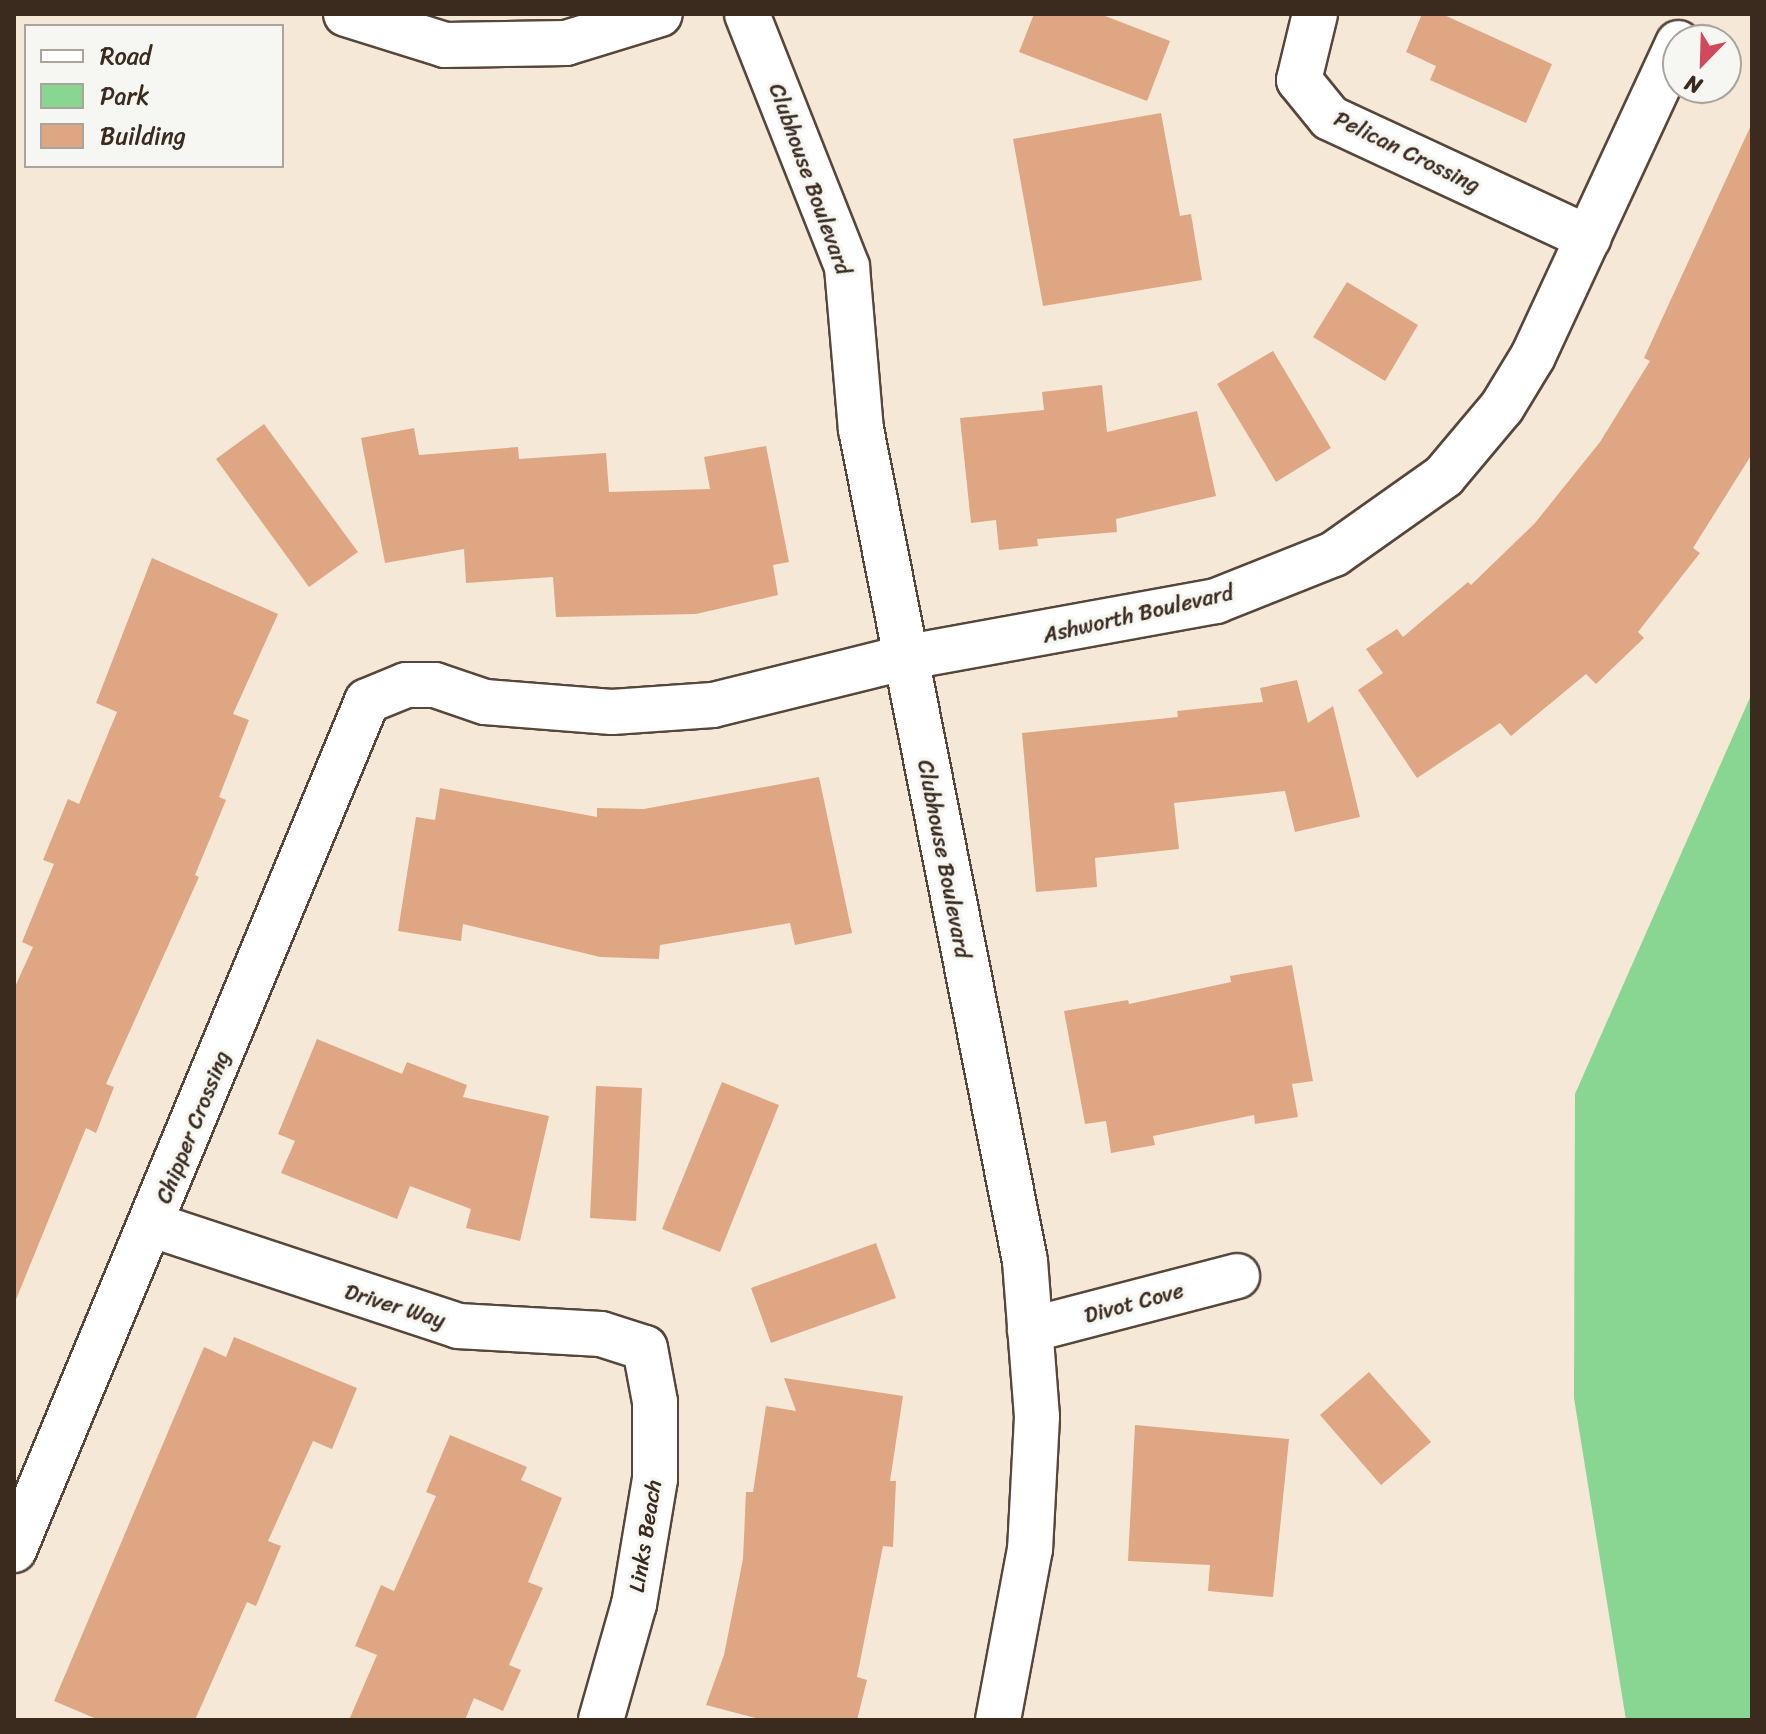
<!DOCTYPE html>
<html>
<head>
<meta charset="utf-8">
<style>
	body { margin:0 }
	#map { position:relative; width:1766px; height:1734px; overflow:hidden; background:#f5e8d7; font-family:Sriracha,sans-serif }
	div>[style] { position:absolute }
	.green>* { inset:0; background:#89d592 }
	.building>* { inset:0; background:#dfa684 }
	.roads { filter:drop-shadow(2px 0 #57463a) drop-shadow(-2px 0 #57463a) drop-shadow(0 2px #57463a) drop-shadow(0 -2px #57463a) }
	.minor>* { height:44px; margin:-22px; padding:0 22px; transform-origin:22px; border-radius:22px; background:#fff }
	span { translate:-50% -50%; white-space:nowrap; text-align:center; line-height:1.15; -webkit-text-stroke:7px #f6f6f2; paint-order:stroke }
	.street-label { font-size:22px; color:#3b2a1e }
	.frame { position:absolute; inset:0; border:16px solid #3b2a1e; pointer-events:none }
	.legend { position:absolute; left:24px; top:24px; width:260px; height:144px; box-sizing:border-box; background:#f6f6f2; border:2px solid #aba49d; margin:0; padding:10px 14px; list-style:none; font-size:24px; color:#3b2a1e }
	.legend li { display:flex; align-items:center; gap:16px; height:40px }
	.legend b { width:40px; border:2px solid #aba49d }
	.north { position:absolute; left:1662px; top:24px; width:80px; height:80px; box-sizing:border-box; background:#f6f6f2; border:2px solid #aba49d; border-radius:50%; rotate:203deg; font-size:22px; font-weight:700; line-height:32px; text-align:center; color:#3b2a1e }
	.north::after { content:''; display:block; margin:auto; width:28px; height:36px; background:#d1495b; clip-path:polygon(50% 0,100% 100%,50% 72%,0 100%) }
</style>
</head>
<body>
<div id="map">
	<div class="green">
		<div style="clip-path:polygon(1752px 693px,1752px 1720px,1626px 1720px,1574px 1398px,1575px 1094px)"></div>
	</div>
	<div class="building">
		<div style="clip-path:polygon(1034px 14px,1100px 14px,1170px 41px,1147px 101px,1019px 52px)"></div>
		<div style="clip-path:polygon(1422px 14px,1442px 14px,1552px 64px,1526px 123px,1430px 80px,1436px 66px,1406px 52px)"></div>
		<div style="clip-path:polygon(1161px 113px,1180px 216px,1191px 214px,1202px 280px,1043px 306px,1013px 139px)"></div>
		<div style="clip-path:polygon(1752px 123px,1752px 454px,1693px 548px,1700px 553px,1638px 632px,1644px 638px,1596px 684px,1586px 674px,1511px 736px,1500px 723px,1417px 778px,1358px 690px,1383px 673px,1366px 649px,1397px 629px,1403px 637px,1468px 582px,1471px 585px,1535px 523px,1600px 442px,1650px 361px,1644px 358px)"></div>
		<div style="clip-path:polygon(1347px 282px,1418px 325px,1385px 381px,1313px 337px)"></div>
		<div style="clip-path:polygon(1273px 351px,1331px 448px,1276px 482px,1217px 384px)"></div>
		<div style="clip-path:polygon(1102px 385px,1107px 432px,1197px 411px,1216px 496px,1116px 519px,1117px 532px,1037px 539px,1038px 546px,999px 550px,996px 520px,971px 523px,960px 418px,1044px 410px,1042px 392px)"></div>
		<div style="clip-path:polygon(264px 424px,358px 552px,309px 587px,216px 459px)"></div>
		<div style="clip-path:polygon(414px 428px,419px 455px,518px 447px,519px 459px,606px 453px,609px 492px,710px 489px,704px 457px,766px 446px,789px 562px,773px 565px,778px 595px,696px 614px,556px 617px,553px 577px,466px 583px,464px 549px,385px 563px,361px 438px)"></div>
		<div style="clip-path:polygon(152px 558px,278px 614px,233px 714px,249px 720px,219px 797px,226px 800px,195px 875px,199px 877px,106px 1084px,114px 1087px,96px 1133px,86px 1128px,15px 1302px,14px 989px,33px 947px,22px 942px,54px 864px,43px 860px,68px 799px,79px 804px,117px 712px,96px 703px)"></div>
		<div style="clip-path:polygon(1297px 680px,1308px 723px,1333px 706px,1360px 817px,1295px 832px,1285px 791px,1174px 803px,1179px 849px,1095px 858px,1097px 887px,1036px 892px,1022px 733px,1178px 717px,1177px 711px,1263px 702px,1260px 688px)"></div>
		<div style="clip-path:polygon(819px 777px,852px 933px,795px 945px,790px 923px,660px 945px,659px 959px,600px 957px,463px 924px,461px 941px,398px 931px,416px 817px,435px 820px,440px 788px,597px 817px,597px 808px,644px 809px)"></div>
		<div style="clip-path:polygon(1292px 965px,1313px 1081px,1292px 1084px,1298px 1117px,1255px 1124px,1254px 1115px,1153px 1136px,1155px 1145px,1111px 1153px,1106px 1121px,1085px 1124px,1064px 1011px,1128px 1000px,1129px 1004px,1231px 982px,1230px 976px)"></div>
		<div style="clip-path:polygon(317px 1039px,402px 1074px,407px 1062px,467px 1085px,463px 1097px,549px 1116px,520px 1241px,466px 1228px,471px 1209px,410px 1186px,397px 1219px,281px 1173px,295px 1141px,278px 1134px)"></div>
		<div style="clip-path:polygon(722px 1082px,779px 1105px,720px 1252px,662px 1229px)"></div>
		<div style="clip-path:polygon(596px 1086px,642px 1088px,636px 1221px,590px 1218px)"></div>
		<div style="clip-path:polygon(876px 1243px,896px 1298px,771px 1343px,751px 1288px)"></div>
		<div style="clip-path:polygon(234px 1337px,357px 1388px,332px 1449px,313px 1441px,268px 1541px,281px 1546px,256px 1606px,247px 1602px,195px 1720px,99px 1720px,54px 1701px,204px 1347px,226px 1357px)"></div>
		<div style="clip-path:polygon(1369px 1372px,1431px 1442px,1381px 1485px,1320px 1415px)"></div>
		<div style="clip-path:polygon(784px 1378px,903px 1396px,890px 1481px,896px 1481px,893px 1547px,883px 1546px,857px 1677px,867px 1680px,857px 1720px,763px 1720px,706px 1705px,724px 1655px,743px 1559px,746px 1492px,753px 1492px,766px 1406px,796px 1411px)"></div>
		<div style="clip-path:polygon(1135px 1425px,1289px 1439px,1273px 1597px,1208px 1591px,1210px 1565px,1128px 1561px)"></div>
		<div style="clip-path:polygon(450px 1435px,527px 1467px,521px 1480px,562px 1498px,528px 1582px,543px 1588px,509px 1665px,521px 1670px,503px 1711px,474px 1698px,465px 1720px,349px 1720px,377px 1655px,355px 1646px,381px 1585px,394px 1591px,436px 1496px,426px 1492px)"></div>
	</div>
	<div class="roads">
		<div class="minor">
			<div style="left:346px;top:14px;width:104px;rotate:17.4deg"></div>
			<div style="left:445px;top:45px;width:121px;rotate:-0.9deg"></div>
			<div style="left:566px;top:43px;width:98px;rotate:-17.1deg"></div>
			<div style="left:747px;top:14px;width:272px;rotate:68.4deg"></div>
			<div style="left:847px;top:267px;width:163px;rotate:85.1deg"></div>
			<div style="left:861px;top:429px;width:848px;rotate:78.85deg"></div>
			<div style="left:1025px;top:1261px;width:156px;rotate:85.6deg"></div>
			<div style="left:1037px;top:1417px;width:132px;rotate:93deg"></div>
			<div style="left:1030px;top:1549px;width:174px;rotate:100.6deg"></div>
			<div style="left:1315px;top:14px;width:68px;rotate:103.6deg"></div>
			<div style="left:1299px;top:80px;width:49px;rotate:50.8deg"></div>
			<div style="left:1330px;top:118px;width:285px;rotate:24.9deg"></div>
			<div style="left:153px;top:1225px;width:321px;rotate:18.3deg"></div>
			<div style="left:458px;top:1326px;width:143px;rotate:3.2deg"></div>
			<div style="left:601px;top:1334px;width:46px;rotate:17.7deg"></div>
			<div style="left:645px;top:1348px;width:55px;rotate:79.5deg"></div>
			<div style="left:655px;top:1402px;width:77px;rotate:90deg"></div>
			<div style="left:655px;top:1479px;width:127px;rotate:99.5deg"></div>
			<div style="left:634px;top:1604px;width:121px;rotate:105.9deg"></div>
			<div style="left:1030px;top:1330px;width:214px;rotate:-14.6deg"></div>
			<div style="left:14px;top:1550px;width:919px;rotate:-67.42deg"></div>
			<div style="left:367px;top:701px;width:42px;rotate:-22.3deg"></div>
			<div style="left:406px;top:685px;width:29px"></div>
			<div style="left:435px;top:685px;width:53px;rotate:18.8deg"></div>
			<div style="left:485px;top:702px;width:127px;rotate:4.5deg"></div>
			<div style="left:612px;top:712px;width:101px;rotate:-4deg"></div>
			<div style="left:713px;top:705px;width:196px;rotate:-13.9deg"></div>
			<div style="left:903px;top:658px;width:318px;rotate:-10.3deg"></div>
			<div style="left:1216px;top:601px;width:127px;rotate:-21.7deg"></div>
			<div style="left:1334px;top:554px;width:135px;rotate:-35.3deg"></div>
			<div style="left:1444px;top:476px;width:90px;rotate:-50deg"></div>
			<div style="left:1502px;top:407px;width:60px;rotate:-58.7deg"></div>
			<div style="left:1533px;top:356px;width:345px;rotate:-65.1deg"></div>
		</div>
	</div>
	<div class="street-label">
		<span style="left:1407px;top:152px;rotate:26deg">Pelican Crossing</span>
		<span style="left:810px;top:179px;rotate:70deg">Clubhouse Boulevard</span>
		<span style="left:1138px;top:614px;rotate:-13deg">Ashworth Boulevard</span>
		<span style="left:944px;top:859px;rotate:79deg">Clubhouse Boulevard</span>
		<span style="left:193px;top:1127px;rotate:-68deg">Chipper Crossing</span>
		<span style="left:1134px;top:1303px;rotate:-15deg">Divot Cove</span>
		<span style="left:395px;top:1306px;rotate:17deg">Driver Way</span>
		<span style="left:645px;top:1536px;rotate:-81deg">Links Beach</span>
	</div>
	<div class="frame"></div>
	<ul class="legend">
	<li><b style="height:10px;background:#fff"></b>Road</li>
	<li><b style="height:22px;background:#89d592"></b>Park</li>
	<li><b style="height:22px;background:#dfa684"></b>Building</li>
	</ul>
	<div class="north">N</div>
</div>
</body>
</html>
